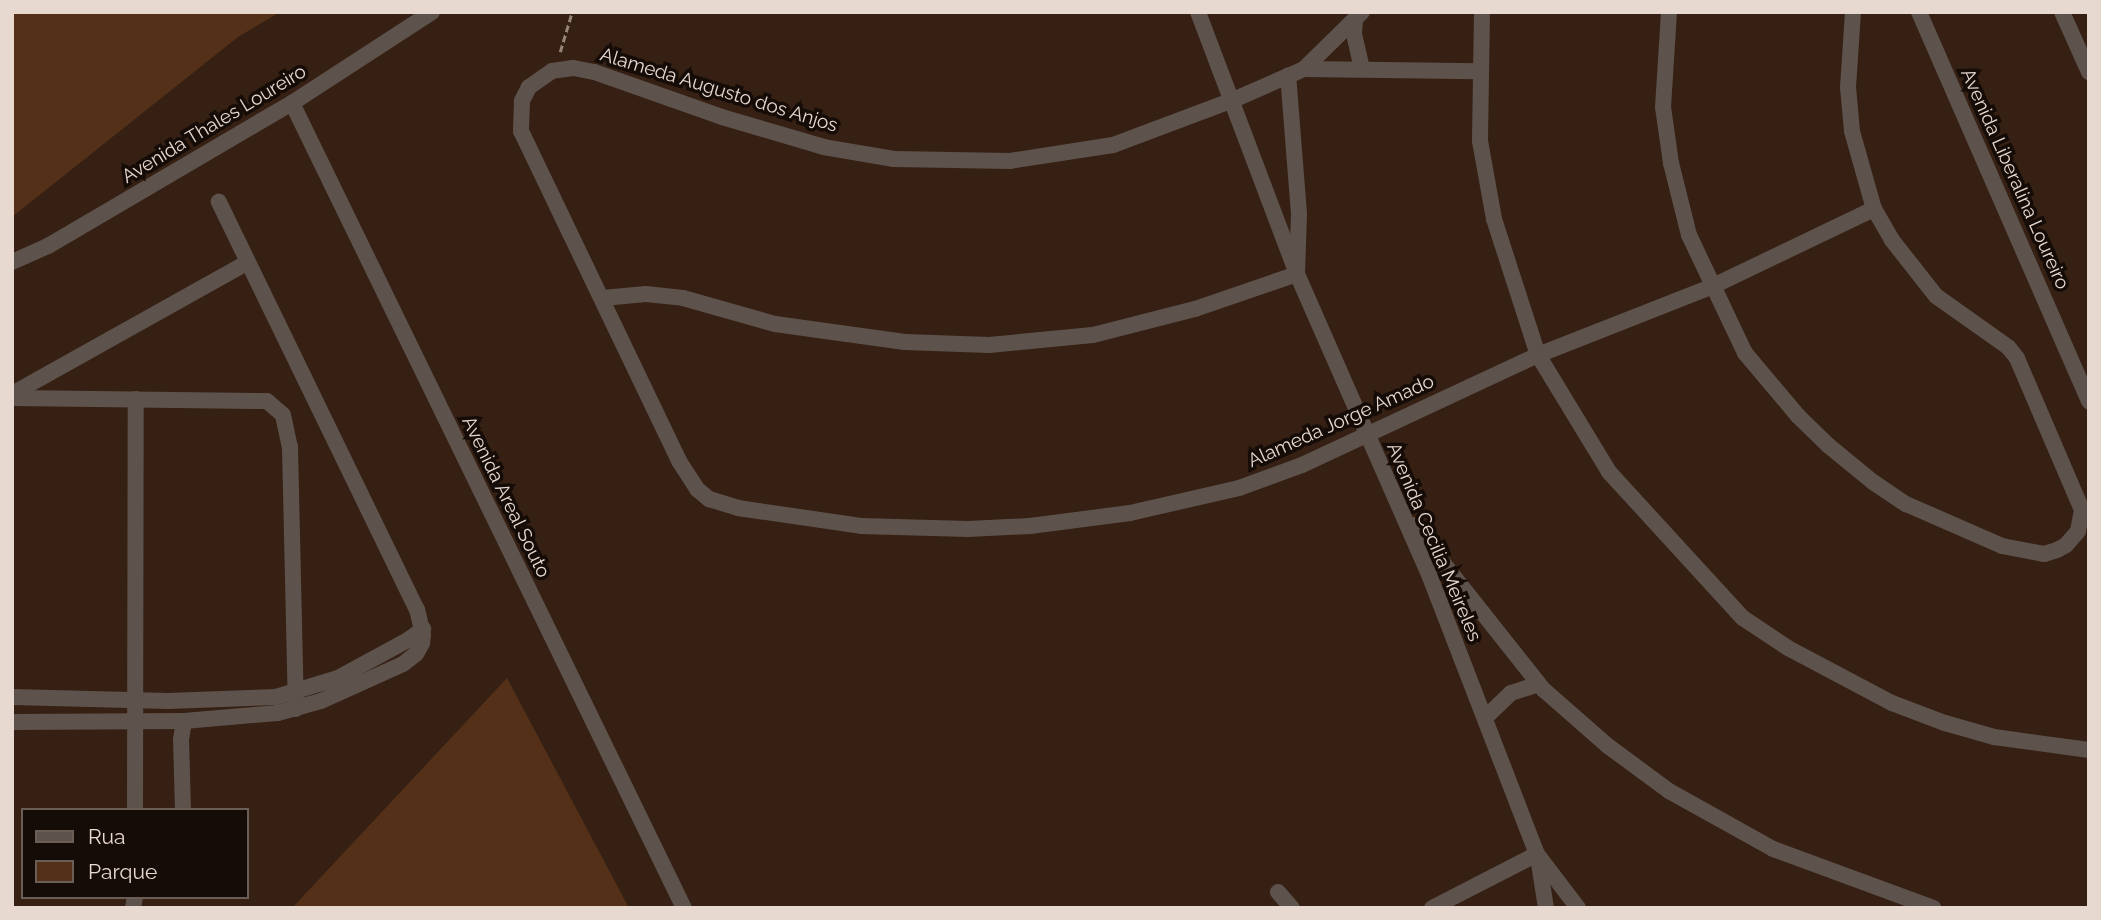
<!DOCTYPE html>
<html>
<head>
<meta charset="utf-8">
<style>
	body { margin:0 }
	#map { position:relative; width:2101px; height:920px; overflow:hidden; background:#352013; font-family:Raleway,sans-serif }
	div>[style] { position:absolute }
	.green>* { inset:0; background:#543019 }
	.path>* { height:2.5px; margin-top:-1.25px; transform-origin:0; background:repeating-linear-gradient(90deg,#96847a 0 7px,transparent 0 10.5px) }
	.street>* { height:16px; margin:-8px; padding:0 8px; transform-origin:8px; border-radius:8px; background:#5e524c }
	span { translate:-50% -50%; white-space:nowrap; text-align:center; line-height:1.15; -webkit-text-stroke:7px #160c07; paint-order:stroke }
	.street-label { font-size:19px; color:#e7d8d0 }
	.frame { position:absolute; inset:0; border:14px solid #e7d8d0; pointer-events:none }
	.legend { position:absolute; left:21px; top:808px; width:228px; height:91px; box-sizing:border-box; background:#160c07; border:2px solid #6a5e57; margin:0; padding:9px 12px; list-style:none; font-size:21px; color:#e7d8d0 }
	.legend li { display:flex; align-items:center; gap:14px; height:35px }
	.legend b { width:35px; border:2px solid #6a5e57 }
</style>
</head>
<body>
<div id="map">
	<div class="green">
		<div style="clip-path:polygon(12px 12px,280px 12px,238px 37px,12px 217px)"></div>
		<div style="clip-path:polygon(507px 678px,629px 908px,292px 908px)"></div>
	</div>
	<div class="path">
		<div style="left:560px;top:52px;width:42px;rotate:-73.3deg"></div>
	</div>
	<div class="street">
		<div style="left:1198px;top:12px;width:280px;rotate:69.3deg"></div>
		<div style="left:1297px;top:274px;width:331px;rotate:66.3deg"></div>
		<div style="left:1430px;top:577px;width:297px;rotate:68.9deg"></div>
		<div style="left:1537px;top:854px;width:68px;rotate:52.8deg"></div>
		<div style="left:1362px;top:12px;width:81px;rotate:135.5deg"></div>
		<div style="left:1304px;top:69px;width:77px;rotate:156.4deg"></div>
		<div style="left:1233px;top:100px;width:128px;rotate:159.4deg"></div>
		<div style="left:1113px;top:145px;width:104px;rotate:171.2deg"></div>
		<div style="left:1010px;top:161px;width:116px;rotate:-179deg"></div>
		<div style="left:894px;top:159px;width:71px;rotate:-170.3deg"></div>
		<div style="left:824px;top:147px;width:106px;rotate:-163.6deg"></div>
		<div style="left:722px;top:117px;width:136px;rotate:-160.6deg"></div>
		<div style="left:594px;top:72px;width:21px;rotate:-169deg"></div>
		<div style="left:573px;top:68px;width:21px;rotate:172deg"></div>
		<div style="left:552px;top:71px;width:28px;rotate:145deg"></div>
		<div style="left:529px;top:87px;width:16px;rotate:117deg"></div>
		<div style="left:522px;top:101px;width:30px;rotate:92deg"></div>
		<div style="left:521px;top:131px;width:366px;rotate:64.4deg"></div>
		<div style="left:679px;top:461px;width:33px;rotate:57deg"></div>
		<div style="left:697px;top:489px;width:16px;rotate:40deg"></div>
		<div style="left:709px;top:499px;width:30px;rotate:17deg"></div>
		<div style="left:738px;top:508px;width:124px;rotate:8.3deg"></div>
		<div style="left:861px;top:526px;width:107px;rotate:1.6deg"></div>
		<div style="left:968px;top:529px;width:62px;rotate:-2.8deg"></div>
		<div style="left:1030px;top:526px;width:101px;rotate:-7.4deg"></div>
		<div style="left:1130px;top:513px;width:112px;rotate:-12.9deg"></div>
		<div style="left:1239px;top:488px;width:67px;rotate:-20.1deg"></div>
		<div style="left:1302px;top:465px;width:260px;rotate:-25deg"></div>
		<div style="left:1538px;top:355px;width:186px;rotate:-21.5deg"></div>
		<div style="left:1711px;top:287px;width:181px;rotate:-25.6deg"></div>
		<div style="left:1482px;top:12px;width:129px;rotate:90.9deg"></div>
		<div style="left:1480px;top:141px;width:79px;rotate:79.8deg"></div>
		<div style="left:1494px;top:219px;width:143px;rotate:72.1deg"></div>
		<div style="left:1538px;top:355px;width:137px;rotate:58.7deg"></div>
		<div style="left:1609px;top:472px;width:198px;rotate:47.5deg"></div>
		<div style="left:1743px;top:618px;width:54px;rotate:33.7deg"></div>
		<div style="left:1788px;top:648px;width:118px;rotate:27.9deg"></div>
		<div style="left:1892px;top:703px;width:57px;rotate:20.7deg"></div>
		<div style="left:1945px;top:723px;width:51px;rotate:15.9deg"></div>
		<div style="left:1994px;top:737px;width:96px;rotate:7.8deg"></div>
		<div style="left:1669px;top:12px;width:95px;rotate:93.6deg"></div>
		<div style="left:1663px;top:107px;width:57px;rotate:81.9deg"></div>
		<div style="left:1671px;top:163px;width:74px;rotate:76deg"></div>
		<div style="left:1689px;top:235px;width:131px;rotate:64.6deg"></div>
		<div style="left:1745px;top:353px;width:82px;rotate:49.9deg"></div>
		<div style="left:1798px;top:416px;width:43px;rotate:44.1deg"></div>
		<div style="left:1829px;top:446px;width:57px;rotate:39.3deg"></div>
		<div style="left:1873px;top:482px;width:40px;rotate:34deg"></div>
		<div style="left:1906px;top:504px;width:105px;rotate:23.6deg"></div>
		<div style="left:2002px;top:546px;width:43px;rotate:10.8deg"></div>
		<div style="left:2044px;top:554px;width:14px;rotate:-17deg"></div>
		<div style="left:2057px;top:550px;width:10px;rotate:-29deg"></div>
		<div style="left:2066px;top:545px;width:18px;rotate:-49deg"></div>
		<div style="left:2078px;top:531px;width:21px;rotate:-79deg"></div>
		<div style="left:2082px;top:510px;width:165px;rotate:-113.2deg"></div>
		<div style="left:2017px;top:358px;width:14px;rotate:-129deg"></div>
		<div style="left:2008px;top:347px;width:88px;rotate:-144.7deg"></div>
		<div style="left:1936px;top:296px;width:71px;rotate:-128.2deg"></div>
		<div style="left:1892px;top:240px;width:36px;rotate:-120deg"></div>
		<div style="left:1874px;top:209px;width:81px;rotate:-105.8deg"></div>
		<div style="left:1852px;top:131px;width:44px;rotate:-95.2deg"></div>
		<div style="left:1848px;top:87px;width:75px;rotate:-86.2deg"></div>
		<div style="left:1919px;top:12px;width:425px;rotate:66.4deg"></div>
		<div style="left:2062px;top:12px;width:66px;rotate:65.8deg"></div>
		<div style="left:1355px;top:19px;width:15px;rotate:94deg"></div>
		<div style="left:1354px;top:34px;width:35px;rotate:77deg"></div>
		<div style="left:1304px;top:69px;width:175px;rotate:0.7deg"></div>
		<div style="left:292px;top:103px;width:895px;rotate:64.04deg"></div>
		<div style="left:12px;top:262px;width:39px;rotate:-24deg"></div>
		<div style="left:48px;top:246px;width:283px;rotate:-30.4deg"></div>
		<div style="left:292px;top:103px;width:167px;rotate:-33deg"></div>
		<div style="left:603px;top:298px;width:43px;rotate:-5.3deg"></div>
		<div style="left:646px;top:294px;width:37px;rotate:6deg"></div>
		<div style="left:683px;top:298px;width:96px;rotate:15.8deg"></div>
		<div style="left:775px;top:324px;width:131px;rotate:7.9deg"></div>
		<div style="left:905px;top:342px;width:84px;rotate:2deg"></div>
		<div style="left:989px;top:345px;width:104px;rotate:-5.5deg"></div>
		<div style="left:1093px;top:335px;width:105px;rotate:-14.3deg"></div>
		<div style="left:1195px;top:309px;width:108px;rotate:-18.9deg"></div>
		<div style="left:1297px;top:274px;width:60px;rotate:-88.1deg"></div>
		<div style="left:1299px;top:214px;width:139px;rotate:-94.5deg"></div>
		<div style="left:12px;top:394px;width:268px;rotate:-29.2deg"></div>
		<div style="left:12px;top:398px;width:255px;rotate:0.7deg"></div>
		<div style="left:267px;top:401px;width:21px;rotate:41deg"></div>
		<div style="left:283px;top:415px;width:33px;rotate:78deg"></div>
		<div style="left:290px;top:447px;width:262px;rotate:88.7deg"></div>
		<div style="left:1413px;top:525px;width:211px;rotate:51.6deg"></div>
		<div style="left:1544px;top:690px;width:85px;rotate:41.2deg"></div>
		<div style="left:1608px;top:746px;width:76px;rotate:36.4deg"></div>
		<div style="left:1669px;top:791px;width:119px;rotate:29.1deg"></div>
		<div style="left:1773px;top:849px;width:171px;rotate:20.2deg"></div>
		<div style="left:12px;top:697px;width:156px;rotate:1.5deg"></div>
		<div style="left:168px;top:701px;width:108px;rotate:-2.1deg"></div>
		<div style="left:276px;top:697px;width:65px;rotate:-17deg"></div>
		<div style="left:338px;top:678px;width:80px;rotate:-28.5deg"></div>
		<div style="left:408px;top:640px;width:19px;rotate:-36deg"></div>
		<div style="left:1485px;top:718px;width:36px;rotate:-44deg"></div>
		<div style="left:1511px;top:693px;width:29px;rotate:-18deg"></div>
		<div style="left:12px;top:722px;width:172px;rotate:-0.3deg"></div>
		<div style="left:184px;top:721px;width:94px;rotate:-4.9deg"></div>
		<div style="left:278px;top:713px;width:45px;rotate:-15.6deg"></div>
		<div style="left:321px;top:701px;width:90px;rotate:-24.3deg"></div>
		<div style="left:403px;top:664px;width:16px;rotate:-38deg"></div>
		<div style="left:416px;top:654px;width:13px;rotate:-61deg"></div>
		<div style="left:422px;top:643px;width:8px;rotate:-83deg"></div>
		<div style="left:423px;top:635px;width:26px;rotate:-103deg"></div>
		<div style="left:417px;top:610px;width:454px;rotate:-115.9deg"></div>
		<div style="left:135px;top:810px;width:411px;rotate:-89.9deg"></div>
		<div style="left:183px;top:810px;width:70px;rotate:-91.6deg"></div>
		<div style="left:181px;top:740px;width:19px;rotate:-81deg"></div>
		<div style="left:1538px;top:857px;width:52px;rotate:81.1deg"></div>
		<div style="left:1278px;top:892px;width:21px;rotate:49deg"></div>
		<div style="left:133px;top:908px;width:11px;rotate:-80deg"></div>
		<div style="left:1432px;top:908px;width:118px;rotate:-27.2deg"></div>
	</div>
	<div class="street-label">
		<span style="left:719px;top:90px;rotate:17deg">Alameda Augusto dos Anjos</span>
		<span style="left:214px;top:124px;rotate:-31deg">Avenida Thales Loureiro</span>
		<span style="left:2015px;top:179px;rotate:66deg">Avenida Liberalina Loureiro</span>
		<span style="left:1341px;top:421px;rotate:-24deg">Alameda Jorge Amado</span>
		<span style="left:506px;top:497px;rotate:64deg">Avenida Areal Souto</span>
		<span style="left:1434px;top:542px;rotate:67deg">Avenida Cecilia Meireles</span>
	</div>
	<div class="frame"></div>
	<ul class="legend">
	<li><b style="height:9px;background:#5e524c"></b>Rua</li>
	<li><b style="height:19px;background:#543019"></b>Parque</li>
	</ul>
</div>
</body>
</html>
